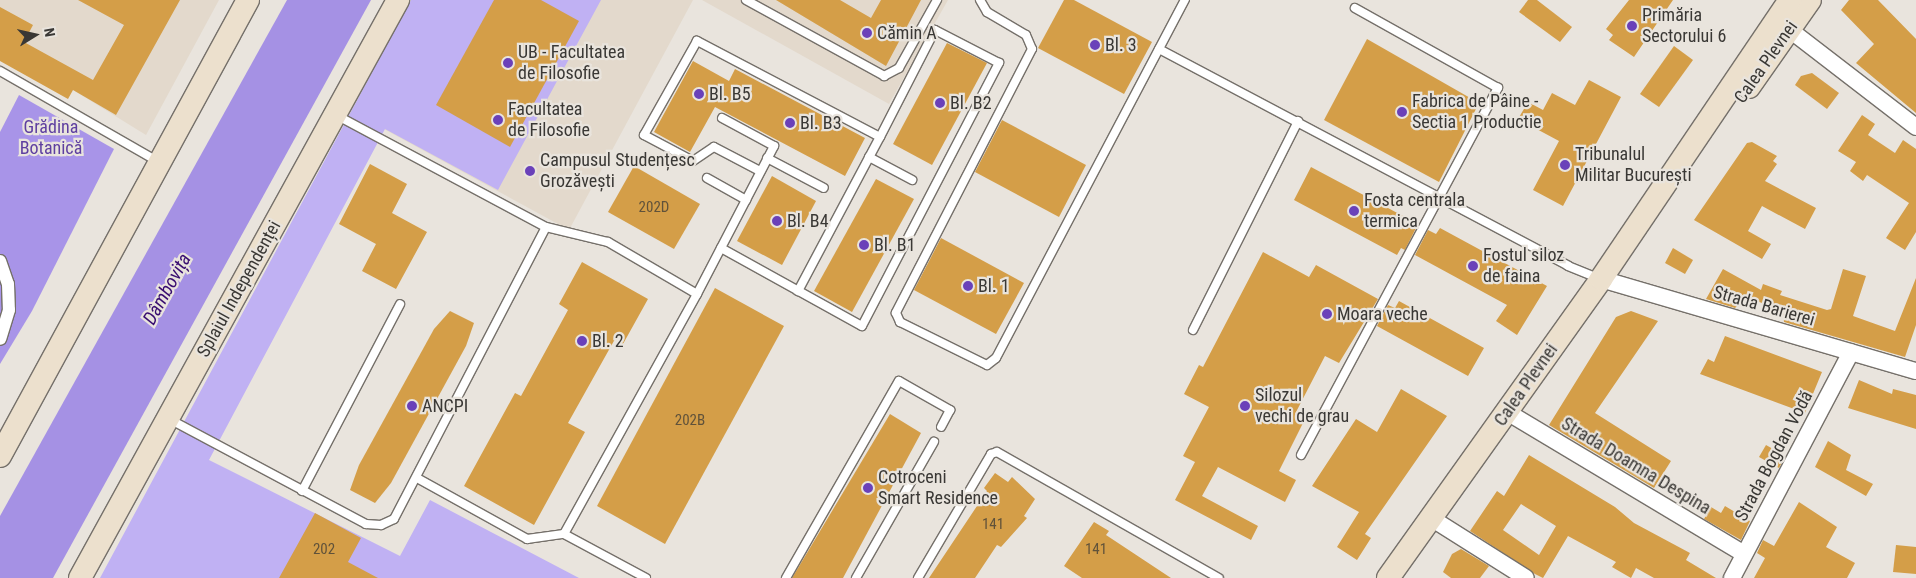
<!DOCTYPE html>
<html>
<head>
<meta charset="utf-8">
<style>
	body { margin:0 }
	#map { position:relative; width:1916px; height:578px; overflow:hidden; background:#e9e4dd; font-family:"Roboto Condensed",sans-serif }
	div>[style] { position:absolute }
	.built>* { inset:0; background:#e3d9cc }
	.green>* { inset:0; background:#c0b1f3 }
	.forest>* { inset:0; background:#a894e8 }
	.water>* { inset:0; background:#a591e4 }
	.building>* { inset:0; background:#d49e48 }
	.roads { filter:drop-shadow(1px 0 #75706a) drop-shadow(-1px 0 #75706a) drop-shadow(0 1px #75706a) drop-shadow(0 -1px #75706a) }
	.service>* { height:8px; margin:-4px; padding:0 4px; transform-origin:4px; border-radius:4px; background:#fff }
	.pedestrian>* { height:12px; margin:-6px; padding:0 6px; transform-origin:6px; border-radius:6px; background:#fff }
	.minor>* { height:16px; margin:-8px; padding:0 8px; transform-origin:8px; border-radius:8px; background:#fff }
	.secondary>* { height:22px; margin:-11px; padding:0 11px; transform-origin:11px; border-radius:11px; background:#ece0cd }
	.dots>* { width:14px; height:14px; translate:-50% -50%; box-sizing:border-box; border:2px solid #e9e4dd; border-radius:50% }
	span { translate:-50% -50%; white-space:nowrap; text-align:center; line-height:1.15; -webkit-text-stroke:4.5px #e9e4dd; paint-order:stroke }
	.number-label { font-size:15px; color:#60523a }
	.number-label span { -webkit-text-stroke-width:0 }
	.poi-label { font-size:18px; color:#3a3835 }
	.left { translate:0 -50%; text-align:left }
	.street-label { font-size:18px; color:#3a3835 }
	.park-label { font-size:18px; color:#5e3fa0 }
	.water-label { font-size:19px; color:#380d70; font-style:italic }
	.north { position:absolute; left:10px; top:10px; width:50px; height:50px; -webkit-text-stroke:4px #e9e4dd; paint-order:stroke; rotate:80deg; font-size:14px; font-weight:700; line-height:20px; text-align:center; color:#3a3835 }
	.north::after { content:''; display:block; margin:auto; width:18px; height:22px; background:#3a3835; clip-path:polygon(50% 0,100% 100%,50% 72%,0 100%) }
</style>
</head>
<body>
<div id="map">
	<div class="built">
		<div style="clip-path:polygon(0 0,219px 0,146px 135px,0 45px)"></div>
		<div style="clip-path:polygon(411px 0,693px 0,569px 230px,351px 111px)"></div>
		<div style="clip-path:polygon(702px 0,948px 0,889px 104px)"></div>
	</div>
	<div class="green">
		<div style="clip-path:polygon(411px 0,601px 0,498px 190px,385px 129px,209px 460px,400px 556px,430px 500px,579px 578px,100px 578px)"></div>
	</div>
	<div class="forest">
		<div style="clip-path:polygon(19px 95px,114px 149px,32px 311px,0 364px,0 132px)"></div>
	</div>
	<div class="water">
		<div style="clip-path:polygon(287px 0,371px 0,53px 578px,0 578px,0 516px)"></div>
	</div>
	<div class="building">
		<div style="clip-path:polygon(78px 0,180px 0,116px 115px,73px 90px,68px 99px,0 61px,0 7px,33px 25px,24px 42px,93px 80px,124px 25px)"></div>
		<div style="clip-path:polygon(494px 0,541px 0,579px 21px,510px 147px,436px 105px)"></div>
		<div style="clip-path:polygon(776px 0,840px 0,871px 18px,881px 0,921px 0,886px 66px)"></div>
		<div style="clip-path:polygon(1064px 0,1074px 0,1152px 42px,1124px 94px,1038px 48px)"></div>
		<div style="clip-path:polygon(1528px 0,1537px 0,1572px 27px,1560px 42px,1519px 12px)"></div>
		<div style="clip-path:polygon(1629px 0,1673px 0,1634px 57px,1609px 40px,1613px 35px,1606px 29px)"></div>
		<div style="clip-path:polygon(1849px 0,1878px 0,1916px 39px,1916px 113px,1856px 63px,1874px 44px,1841px 10px)"></div>
		<div style="clip-path:polygon(1367px 39px,1479px 103px,1439px 182px,1324px 120px)"></div>
		<div style="clip-path:polygon(947px 43px,987px 63px,932px 165px,893px 144px)"></div>
		<div style="clip-path:polygon(1674px 46px,1693px 60px,1659px 107px,1640px 94px)"></div>
		<div style="clip-path:polygon(693px 61px,729px 81px,735px 69px,865px 138px,845px 176px,715px 107px,690px 152px,654px 132px)"></div>
		<div style="clip-path:polygon(1812px 73px,1839px 93px,1827px 109px,1795px 85px,1801px 76px)"></div>
		<div style="clip-path:polygon(1589px 80px,1621px 97px,1563px 206px,1533px 190px,1559px 141px,1518px 119px,1528px 102px,1543px 110px,1552px 93px,1575px 105px)"></div>
		<div style="clip-path:polygon(1862px 115px,1875px 124px,1868px 135px,1895px 153px,1903px 140px,1916px 149px,1916px 232px,1905px 250px,1886px 238px,1909px 203px,1867px 175px,1863px 181px,1850px 171px,1856px 162px,1838px 151px)"></div>
		<div style="clip-path:polygon(1002px 120px,1086px 165px,1059px 217px,975px 172px)"></div>
		<div style="clip-path:polygon(1752px 142px,1777px 156px,1773px 161px,1777px 164px,1765px 181px,1816px 208px,1805px 229px,1762px 206px,1748px 231px,1771px 244px,1762px 259px,1694px 220px,1747px 143px)"></div>
		<div style="clip-path:polygon(370px 164px,407px 184px,392px 213px,427px 232px,396px 289px,362px 271px,376px 244px,339px 224px)"></div>
		<div style="clip-path:polygon(634px 166px,700px 204px,674px 249px,608px 212px)"></div>
		<div style="clip-path:polygon(1311px 167px,1418px 224px,1405px 250px,1401px 248px,1397px 255px,1294px 200px)"></div>
		<div style="clip-path:polygon(772px 176px,816px 201px,782px 265px,737px 241px)"></div>
		<div style="clip-path:polygon(876px 179px,914px 199px,852px 312px,814px 291px)"></div>
		<div style="clip-path:polygon(1440px 228px,1547px 286px,1517px 335px,1496px 321px,1507px 305px,1415px 255px,1428px 230px,1436px 234px)"></div>
		<div style="clip-path:polygon(941px 238px,1024px 283px,996px 334px,914px 290px)"></div>
		<div style="clip-path:polygon(1673px 248px,1693px 260px,1685px 274px,1665px 263px)"></div>
		<div style="clip-path:polygon(1263px 252px,1309px 277px,1316px 265px,1378px 299px,1339px 363px,1325px 356px,1295px 414px,1305px 419px,1279px 471px,1296px 480px,1285px 502px,1218px 467px,1202px 496px,1258px 526px,1251px 540px,1175px 500px,1195px 462px,1183px 456px,1209px 407px,1184px 394px,1199px 365px,1203px 367px)"></div>
		<div style="clip-path:polygon(582px 262px,648px 299px,623px 344px,615px 339px,568px 423px,585px 432px,534px 525px,464px 486px,515px 393px,521px 396px,568px 310px,559px 304px)"></div>
		<div style="clip-path:polygon(1723px 269px,1761px 290px,1763px 284px,1782px 291px,1780px 295px,1827px 310px,1831px 309px,1843px 269px,1866px 276px,1853px 316px,1895px 331px,1916px 278px,1916px 325px,1905px 357px,1784px 322px,1783px 311px,1746px 297px,1735px 308px,1706px 299px)"></div>
		<div style="clip-path:polygon(715px 288px,784px 326px,665px 544px,597px 506px)"></div>
		<div style="clip-path:polygon(1399px 301px,1484px 348px,1468px 376px,1377px 326px,1388px 305px,1395px 308px)"></div>
		<div style="clip-path:polygon(450px 311px,474px 323px,466px 346px,391px 483px,375px 503px,350px 490px,359px 465px,434px 329px)"></div>
		<div style="clip-path:polygon(1631px 311px,1658px 321px,1595px 413px,1671px 461px,1654px 488px,1549px 425px,1616px 317px)"></div>
		<div style="clip-path:polygon(1725px 336px,1822px 372px,1805px 413px,1700px 374px,1708px 359px,1714px 362px)"></div>
		<div style="clip-path:polygon(1859px 380px,1892px 394px,1893px 389px,1916px 395px,1916px 429px,1848px 408px)"></div>
		<div style="clip-path:polygon(1401px 389px,1447px 416px,1365px 534px,1371px 538px,1357px 560px,1337px 547px,1359px 512px,1312px 486px,1356px 419px,1377px 432px)"></div>
		<div style="clip-path:polygon(890px 414px,921px 433px,843px 578px,792px 578px)"></div>
		<div style="clip-path:polygon(1828px 441px,1851px 455px,1846px 470px,1873px 484px,1866px 496px,1815px 467px)"></div>
		<div style="clip-path:polygon(1766px 445px,1785px 456px,1779px 468px,1759px 457px)"></div>
		<div style="clip-path:polygon(evenodd,1529px 455px,1615px 507px,1634px 523px,1690px 553px,1686px 560px,1716px 578px,1654px 578px,1636px 568px,1631px 578px,1612px 567px,1616px 562px,1568px 536px,1543px 578px,1535px 574px,1470px 531px,1497px 491px,1504px 496px,1529px 455px,1521px 504px,1556px 526px,1539px 555px,1503px 530px,1521px 504px)"></div>
		<div style="clip-path:polygon(995px 473px,1008px 482px,1012px 477px,1035px 499px,1024px 516px,1027px 518px,1001px 547px,997px 545px,975px 578px,929px 578px,987px 491px,984px 488px)"></div>
		<div style="clip-path:polygon(1799px 502px,1837px 527px,1826px 547px,1855px 563px,1847px 578px,1754px 578px,1765px 558px,1757px 553px,1763px 540px,1774px 546px)"></div>
		<div style="clip-path:polygon(1725px 506px,1750px 521px,1741px 540px,1704px 519px,1711px 507px,1721px 513px)"></div>
		<div style="clip-path:polygon(315px 513px,361px 538px,348px 562px,378px 578px,279px 578px)"></div>
		<div style="clip-path:polygon(1094px 522px,1109px 531px,1106px 535px,1171px 578px,1082px 578px,1064px 566px)"></div>
		<div style="clip-path:polygon(1896px 545px,1916px 547px,1916px 574px,1893px 572px)"></div>
		<div style="clip-path:polygon(1461px 549px,1489px 566px,1480px 578px,1451px 578px,1443px 572px,1452px 554px)"></div>
	</div>
	<div class="roads">
		<div class="service">
			<div style="left:746px;top:0;width:158px;rotate:28.8deg"></div>
			<div style="left:884px;top:76px;width:17px;rotate:-28deg"></div>
			<div style="left:899px;top:68px;width:78px;rotate:-60.8deg"></div>
			<div style="left:980px;top:0;width:14px;rotate:60deg"></div>
			<div style="left:987px;top:12px;width:45px;rotate:30.5deg"></div>
			<div style="left:1026px;top:35px;width:15px;rotate:67deg"></div>
			<div style="left:1032px;top:49px;width:297px;rotate:117.3deg"></div>
			<div style="left:896px;top:313px;width:10px;rotate:66deg"></div>
			<div style="left:900px;top:322px;width:97px;rotate:26.3deg"></div>
			<div style="left:987px;top:365px;width:11px;rotate:-38deg"></div>
			<div style="left:996px;top:358px;width:405px;rotate:-62.2deg"></div>
			<div style="left:1159px;top:49px;width:463px;rotate:27.9deg"></div>
			<div style="left:1568px;top:266px;width:32px;rotate:22deg"></div>
			<div style="left:0;top:71px;width:183px;rotate:29.8deg"></div>
			<div style="left:336px;top:115px;width:238px;rotate:28.1deg"></div>
			<div style="left:546px;top:227px;width:64px;rotate:13.6deg"></div>
			<div style="left:608px;top:242px;width:103px;rotate:30.3deg"></div>
			<div style="left:869px;top:157px;width:49px;rotate:28.1deg"></div>
			<div style="left:767px;top:158px;width:64px;rotate:27.8deg"></div>
			<div style="left:707px;top:178px;width:45px;rotate:29.4deg"></div>
			<div style="left:721px;top:248px;width:161px;rotate:29deg"></div>
			<div style="left:862px;top:326px;width:297px;rotate:-62.5deg"></div>
			<div style="left:999px;top:63px;width:72px;rotate:-152.7deg"></div>
			<div style="left:935px;top:30px;width:120px;rotate:117.2deg"></div>
			<div style="left:880px;top:137px;width:207px;rotate:-152.3deg"></div>
			<div style="left:697px;top:41px;width:108px;rotate:119.4deg"></div>
			<div style="left:644px;top:135px;width:55px;rotate:28deg"></div>
			<div style="left:693px;top:161px;width:25px;rotate:-34deg"></div>
			<div style="left:714px;top:147px;width:52px;rotate:27.6deg"></div>
			<div style="left:798px;top:291px;width:174px;rotate:-62deg"></div>
			<div style="left:1193px;top:330px;width:234px;rotate:-63.3deg"></div>
			<div style="left:171px;top:420px;width:221px;rotate:28.1deg"></div>
			<div style="left:366px;top:524px;width:15px;rotate:4deg"></div>
			<div style="left:381px;top:525px;width:14px;rotate:-25deg"></div>
			<div style="left:394px;top:519px;width:329px;rotate:-62.5deg"></div>
			<div style="left:1301px;top:455px;width:417px;rotate:-61.8deg"></div>
			<div style="left:1498px;top:88px;width:164px;rotate:-150.8deg"></div>
			<div style="left:417px;top:478px;width:126px;rotate:29deg"></div>
			<div style="left:527px;top:539px;width:37px;rotate:-8deg"></div>
			<div style="left:564px;top:534px;width:93px;rotate:28.2deg"></div>
			<div style="left:302px;top:491px;width:211px;rotate:-62.3deg"></div>
			<div style="left:564px;top:534px;width:274px;rotate:-61deg"></div>
			<div style="left:697px;top:294px;width:167px;rotate:-62.5deg"></div>
			<div style="left:774px;top:146px;width:59px;rotate:-151.7deg"></div>
			<div style="left:786px;top:578px;width:227px;rotate:-60.2deg"></div>
			<div style="left:899px;top:381px;width:59px;rotate:29.6deg"></div>
			<div style="left:950px;top:410px;width:19px;rotate:118deg"></div>
			<div style="left:856px;top:578px;width:157px;rotate:-60.2deg"></div>
			<div style="left:918px;top:578px;width:144px;rotate:-59.5deg"></div>
			<div style="left:991px;top:454px;width:6px;rotate:-18deg"></div>
			<div style="left:997px;top:452px;width:255px;rotate:29.6deg"></div>
		</div>
		<div class="pedestrian">
			<div style="left:0;top:261px;width:24px;rotate:71deg"></div>
			<div style="left:8px;top:284px;width:26px;rotate:88deg"></div>
			<div style="left:9px;top:310px;width:30px;rotate:107deg"></div>
		</div>
		<div class="minor">
			<div style="left:1790px;top:30px;width:159px;rotate:37.6deg"></div>
			<div style="left:1601px;top:279px;width:328px;rotate:16.3deg"></div>
			<div style="left:1507px;top:412px;width:276px;rotate:30.9deg"></div>
			<div style="left:1431px;top:518px;width:112px;rotate:32.3deg"></div>
			<div style="left:1732px;top:578px;width:255px;rotate:-62.2deg"></div>
		</div>
		<div class="secondary">
			<div style="left:1749px;top:87px;width:106px;rotate:-55deg"></div>
			<div style="left:0;top:456px;width:519px;rotate:-61.46deg"></div>
			<div style="left:80px;top:578px;width:660px;rotate:-61.18deg"></div>
			<div style="left:1388px;top:578px;width:367px;rotate:-54.5deg"></div>
			<div style="left:1601px;top:279px;width:337px;rotate:-55.9deg"></div>
		</div>
	</div>
	<div class="dots">
		<div style="left:1632px;top:26px;background:#6a41b9"></div>
		<div style="left:867px;top:33px;background:#6a41b9"></div>
		<div style="left:1095px;top:45px;background:#6a41b9"></div>
		<div style="left:508px;top:63px;background:#6a41b9"></div>
		<div style="left:699px;top:94px;background:#6a41b9"></div>
		<div style="left:940px;top:103px;background:#6a41b9"></div>
		<div style="left:1402px;top:112px;background:#6a41b9"></div>
		<div style="left:498px;top:120px;background:#6a41b9"></div>
		<div style="left:790px;top:123px;background:#6a41b9"></div>
		<div style="left:1565px;top:165px;background:#6a41b9"></div>
		<div style="left:530px;top:171px;background:#6a41b9"></div>
		<div style="left:1354px;top:211px;background:#6a41b9"></div>
		<div style="left:777px;top:221px;background:#6a41b9"></div>
		<div style="left:864px;top:245px;background:#6a41b9"></div>
		<div style="left:1473px;top:266px;background:#6a41b9"></div>
		<div style="left:968px;top:286px;background:#6a41b9"></div>
		<div style="left:1327px;top:314px;background:#6a41b9"></div>
		<div style="left:582px;top:341px;background:#6a41b9"></div>
		<div style="left:412px;top:406px;background:#6a41b9"></div>
		<div style="left:1245px;top:406px;background:#6a41b9"></div>
		<div style="left:868px;top:488px;background:#6a41b9"></div>
	</div>
	<div class="number-label">
		<span style="left:654px;top:208px">202D</span>
		<span style="left:690px;top:421px">202B</span>
		<span style="left:993px;top:525px">141</span>
		<span style="left:324px;top:550px">202</span>
		<span style="left:1096px;top:550px">141</span>
	</div>
	<div class="poi-label">
		<span class="left" style="left:1642px;top:26px">Primăria<br>Sectorului 6</span>
		<span class="left" style="left:877px;top:33px">Cămin A</span>
		<span class="left" style="left:1105px;top:45px">Bl. 3</span>
		<span class="left" style="left:518px;top:63px">UB - Facultatea<br>de Filosofie</span>
		<span class="left" style="left:709px;top:94px">Bl. B5</span>
		<span class="left" style="left:1412px;top:112px">Fabrica de Pâine -<br>Sectia 1 Productie</span>
		<span class="left" style="left:950px;top:103px">Bl. B2</span>
		<span class="left" style="left:508px;top:120px">Facultatea<br>de Filosofie</span>
		<span class="left" style="left:800px;top:123px">Bl. B3</span>
		<span class="left" style="left:1575px;top:165px">Tribunalul<br>Militar București</span>
		<span class="left" style="left:540px;top:171px">Campusul Studențesc<br>Grozăvești</span>
		<span class="left" style="left:1364px;top:211px">Fosta centrala<br>termica</span>
		<span class="left" style="left:787px;top:221px">Bl. B4</span>
		<span class="left" style="left:874px;top:245px">Bl. B1</span>
		<span class="left" style="left:1483px;top:266px">Fostul siloz<br>de faina</span>
		<span class="left" style="left:978px;top:286px">Bl. 1</span>
		<span class="left" style="left:1337px;top:314px">Moara veche</span>
		<span class="left" style="left:592px;top:341px">Bl. 2</span>
		<span class="left" style="left:1255px;top:406px">Silozul<br>vechi de grau</span>
		<span class="left" style="left:422px;top:406px">ANCPI</span>
		<span class="left" style="left:878px;top:488px">Cotroceni<br>Smart Residence</span>
	</div>
	<div class="street-label">
		<span style="left:1766px;top:62px;rotate:-55deg">Calea Plevnei</span>
		<span style="left:239px;top:289px;rotate:-61deg">Splaiul Independenței</span>
		<span style="left:1764px;top:306px;rotate:16deg">Strada Barierei</span>
		<span style="left:1526px;top:385px;rotate:-55deg">Calea Plevnei</span>
		<span style="left:1774px;top:456px;rotate:-62deg">Strada Bogdan Vodă</span>
		<span style="left:1636px;top:466px;rotate:31deg">Strada Doamna Despina</span>
	</div>
	<div class="park-label">
		<span style="left:51px;top:138px">Grădina<br>Botanică</span>
	</div>
	<div class="water-label">
		<span style="left:167px;top:289px;rotate:-61deg">Dâmbovița</span>
	</div>
	<div class="north">N</div>
</div>
</body>
</html>
